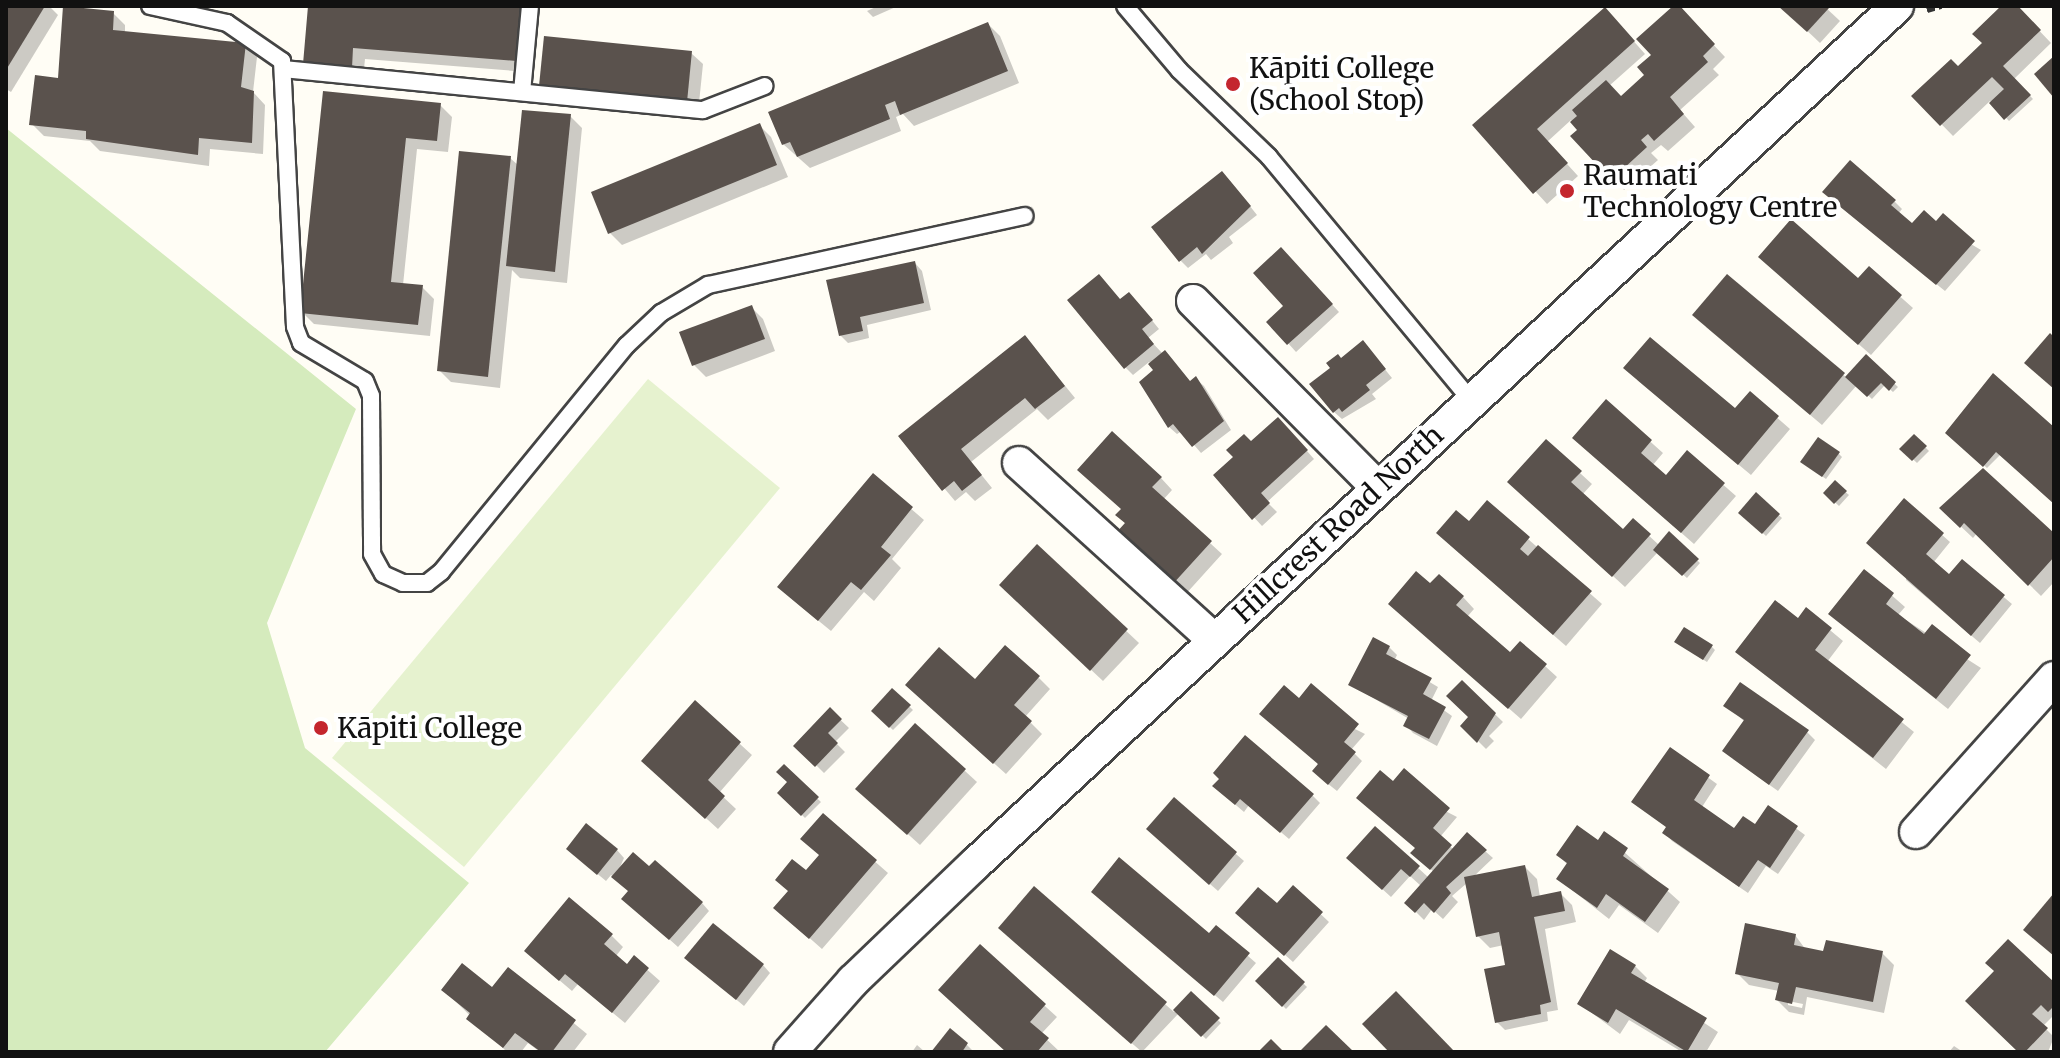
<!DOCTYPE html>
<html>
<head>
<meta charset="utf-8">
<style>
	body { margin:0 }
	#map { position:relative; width:2060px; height:1058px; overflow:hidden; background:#fffdf5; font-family:Merriweather,serif }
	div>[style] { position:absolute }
	.green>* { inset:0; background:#d5ebbd }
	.pitch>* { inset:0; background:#e6f2cf }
	.shadow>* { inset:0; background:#0003 }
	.building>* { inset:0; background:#5a524d }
	.path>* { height:5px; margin-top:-2.5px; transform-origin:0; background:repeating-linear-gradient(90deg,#333 0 8px,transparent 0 12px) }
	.roads { filter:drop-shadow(2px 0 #444) drop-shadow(-2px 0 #444) drop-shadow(0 2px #444) drop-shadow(0 -2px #444) }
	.lane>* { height:16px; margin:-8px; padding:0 8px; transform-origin:8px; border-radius:8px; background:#fff }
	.street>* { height:32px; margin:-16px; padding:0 16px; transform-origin:16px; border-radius:16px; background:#fff }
	.dots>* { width:22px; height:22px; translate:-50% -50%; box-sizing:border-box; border:4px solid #fff; border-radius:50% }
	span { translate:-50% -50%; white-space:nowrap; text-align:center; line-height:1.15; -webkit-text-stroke:8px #fff; paint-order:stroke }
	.poi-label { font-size:28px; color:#111 }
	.left { translate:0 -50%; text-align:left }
	.street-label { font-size:28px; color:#111 }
	.frame { position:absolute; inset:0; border:8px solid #111; pointer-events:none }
</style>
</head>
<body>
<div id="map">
	<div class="green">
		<div style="clip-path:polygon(6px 128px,356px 409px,267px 623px,305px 748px,469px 883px,325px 1052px,6px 1052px)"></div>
	</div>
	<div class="pitch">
		<div style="clip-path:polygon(648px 379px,780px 488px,464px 867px,332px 758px)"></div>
	</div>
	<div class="shadow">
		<div style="clip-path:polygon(6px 6px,49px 6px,58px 15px,11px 92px,6px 89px)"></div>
		<div style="clip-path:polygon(310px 6px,533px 6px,528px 72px,365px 59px,363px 79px,317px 75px)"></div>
		<div style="clip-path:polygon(878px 6px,898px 6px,873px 17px,867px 11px)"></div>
		<div style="clip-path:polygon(1677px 6px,1725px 57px,1713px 69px,1719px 75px,1680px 110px,1695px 127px,1668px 151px,1661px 145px,1651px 153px,1658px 160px,1624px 190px,1571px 120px,1547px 142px,1578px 176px,1547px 204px,1475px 125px,1616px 21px,1645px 54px,1609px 86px,1621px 98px,1647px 75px)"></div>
		<div style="clip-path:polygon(1781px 6px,1824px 6px,1840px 21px,1820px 43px)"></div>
		<div style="clip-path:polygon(2004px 6px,2016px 6px,2051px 43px,2014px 79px,2033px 99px,2009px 121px,1990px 101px,1953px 136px,1914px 96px,1958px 69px,1984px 43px)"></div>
		<div style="clip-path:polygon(113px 13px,125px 25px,125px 33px,245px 45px,257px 57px,253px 92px,265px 105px,263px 154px,210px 149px,209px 166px,100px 151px,90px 141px,44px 136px,32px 124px)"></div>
		<div style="clip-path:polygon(988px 24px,1000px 36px,1019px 83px,914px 126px,903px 114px,896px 117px,901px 131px,810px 168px,783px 144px)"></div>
		<div style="clip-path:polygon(691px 53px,703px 64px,698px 113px,541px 86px)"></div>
		<div style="clip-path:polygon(325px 93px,440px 105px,452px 117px,448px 152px,417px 149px,403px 285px,422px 287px,434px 299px,430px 336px,314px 324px,302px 312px)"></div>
		<div style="clip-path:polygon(570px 116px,582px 128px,567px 283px,520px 278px,512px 270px,500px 388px,451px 382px,439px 370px,510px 158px,518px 165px)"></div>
		<div style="clip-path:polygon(759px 125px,771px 137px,788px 177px,622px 245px,610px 233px,594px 193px)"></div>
		<div style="clip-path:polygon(1230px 181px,1257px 215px,1229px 237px,1233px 243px,1211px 260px,1206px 254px,1188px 268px,1180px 260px)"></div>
		<div style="clip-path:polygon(1832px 200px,1894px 201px,1902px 209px,1898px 214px,1912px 226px,1937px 224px,1981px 250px,1945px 291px)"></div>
		<div style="clip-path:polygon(1289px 258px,1339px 312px,1296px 352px,1269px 322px,1286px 306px)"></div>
		<div style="clip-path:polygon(915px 263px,922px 271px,931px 310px,867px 325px,869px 338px,848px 343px,840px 335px)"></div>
		<div style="clip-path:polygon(1772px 268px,1858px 281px,1869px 269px,1913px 308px,1871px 355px)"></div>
		<div style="clip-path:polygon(1727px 277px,1847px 378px,1866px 357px,1898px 387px,1893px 392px,1885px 385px,1872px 399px,1857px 385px,1822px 425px,1706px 327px)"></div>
		<div style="clip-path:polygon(1121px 301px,1137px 302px,1159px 329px,1148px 338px,1190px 383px,1196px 379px,1204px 386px,1231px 430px,1201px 453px,1182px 431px,1177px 434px,1169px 427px,1156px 370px,1149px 362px,1133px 375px,1125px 367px)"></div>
		<div style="clip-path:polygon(751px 307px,763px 319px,775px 351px,706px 377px,694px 365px)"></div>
		<div style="clip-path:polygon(1036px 350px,1075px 398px,1048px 420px,1037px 409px,971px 462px,992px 488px,975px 501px,966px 492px,955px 501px,901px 437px)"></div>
		<div style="clip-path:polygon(1370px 351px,1392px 378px,1372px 394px,1376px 399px,1342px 419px,1334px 412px,1333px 369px,1342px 360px)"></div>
		<div style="clip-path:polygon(1994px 376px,2054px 429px,2054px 503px,2000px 455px,1987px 468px,1948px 433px)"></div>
		<div style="clip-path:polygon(1637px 380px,1736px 411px,1750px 394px,1790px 429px,1751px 475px)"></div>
		<div style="clip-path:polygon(1606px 402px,1663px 453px,1652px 466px,1666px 478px,1687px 453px,1736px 496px,1694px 544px,1587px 450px)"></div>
		<div style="clip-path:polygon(1286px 427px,1314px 459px,1267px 502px,1277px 512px,1262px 526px,1216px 476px,1251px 444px)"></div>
		<div style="clip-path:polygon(1914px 436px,1929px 451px,1917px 463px,1902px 449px)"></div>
		<div style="clip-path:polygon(1546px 442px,1592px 484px,1582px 495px,1623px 532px,1633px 521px,1659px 545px,1670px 534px,1700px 563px,1687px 578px,1658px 552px,1625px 587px,1522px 493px)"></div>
		<div style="clip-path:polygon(1838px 453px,1842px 457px,1826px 479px,1806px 465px)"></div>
		<div style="clip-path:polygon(873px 476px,924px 520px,892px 559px,901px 568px,874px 601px,864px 592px,831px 631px,792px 599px)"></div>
		<div style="clip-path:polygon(1161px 478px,1172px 490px,1163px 500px,1222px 554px,1184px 596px,1118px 515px)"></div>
		<div style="clip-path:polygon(1835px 483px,1849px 495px,1839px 506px,1825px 493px)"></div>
		<div style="clip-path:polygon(1756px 495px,1782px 518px,1766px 536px,1741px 513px)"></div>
		<div style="clip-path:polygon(1904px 501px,1950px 542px,1933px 563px,1949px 577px,1962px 562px,2012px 604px,1980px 643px,1906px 580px)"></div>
		<div style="clip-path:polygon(1487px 503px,1602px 604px,1566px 646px,1450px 545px)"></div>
		<div style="clip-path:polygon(1954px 520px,2054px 536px,2054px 582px,2041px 596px,1977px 533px,1973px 538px)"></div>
		<div style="clip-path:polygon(1037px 547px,1139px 643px,1103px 681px,1013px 597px)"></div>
		<div style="clip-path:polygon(1864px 571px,1905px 607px,1898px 615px,1981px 668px,1948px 709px,1843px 625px)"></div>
		<div style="clip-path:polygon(1430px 585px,1463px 597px,1474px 609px,1467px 617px,1510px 654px,1545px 666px,1557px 677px,1521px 719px,1402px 615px)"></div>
		<div style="clip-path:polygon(1806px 610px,1843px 641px,1827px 662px,1914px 732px,1886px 769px,1738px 652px,1798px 621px)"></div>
		<div style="clip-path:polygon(1680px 645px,1711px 646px,1715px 650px,1707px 662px)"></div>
		<div style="clip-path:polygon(1389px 647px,1397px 655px,1394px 661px,1438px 687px,1431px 701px,1452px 716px,1437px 746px,1413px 733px,1406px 725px,1409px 719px,1351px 685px)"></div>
		<div style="clip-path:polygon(1039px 678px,1050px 689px,1025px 717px,1042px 734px,1006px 774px,920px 697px,975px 682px)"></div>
		<div style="clip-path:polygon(1462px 682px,1503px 722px,1489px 736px,1494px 741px,1486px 749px,1463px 726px,1471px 717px)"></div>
		<div style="clip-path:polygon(892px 690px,913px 710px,893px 730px,873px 711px)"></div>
		<div style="clip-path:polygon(1299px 701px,1365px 734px,1351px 750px,1362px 761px,1337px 791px,1322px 779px)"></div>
		<div style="clip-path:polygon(695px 703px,752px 755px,719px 793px,736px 809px,718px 829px,655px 772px)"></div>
		<div style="clip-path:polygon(1726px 705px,1807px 732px,1815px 740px,1778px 791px,1733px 759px,1745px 722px)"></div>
		<div style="clip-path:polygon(830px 710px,849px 728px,835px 742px,845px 752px,824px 773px,796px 745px)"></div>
		<div style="clip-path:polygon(915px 725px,977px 782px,920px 845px,870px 800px)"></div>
		<div style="clip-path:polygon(1670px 750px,1717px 784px,1702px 807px,1735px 830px,1756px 826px,1768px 808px,1805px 835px,1778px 874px,1766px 866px,1748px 893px,1672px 841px,1665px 833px,1668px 828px,1634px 802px)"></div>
		<div style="clip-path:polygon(784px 767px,821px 802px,805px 818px,780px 793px,790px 782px)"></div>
		<div style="clip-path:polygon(1393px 784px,1457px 817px,1440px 837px,1454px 850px,1485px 851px,1493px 858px,1472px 878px,1525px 867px,1537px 879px,1540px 897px,1560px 893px,1572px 905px,1576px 922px,1545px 929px,1558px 1010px,1547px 1012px,1548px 1021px,1505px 1030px,1497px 1022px,1508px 966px,1504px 945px,1490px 948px,1478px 936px,1467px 883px,1452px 896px,1458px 902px,1443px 919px,1432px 909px,1424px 920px,1407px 903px,1421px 886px,1410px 876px,1391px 897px,1357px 866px,1376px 829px,1429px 878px,1434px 872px,1421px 861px)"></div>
		<div style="clip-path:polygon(1223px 794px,1312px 795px,1320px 803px,1289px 839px,1249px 805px,1244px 812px)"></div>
		<div style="clip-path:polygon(1174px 800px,1244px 861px,1218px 891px,1156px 837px)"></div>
		<div style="clip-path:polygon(823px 816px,888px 873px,822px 949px,788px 919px,806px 873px,821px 856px)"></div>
		<div style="clip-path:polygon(1604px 834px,1680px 902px,1658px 933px,1619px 905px,1609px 919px,1558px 879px,1568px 865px,1558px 855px,1598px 843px)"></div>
		<div style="clip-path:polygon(617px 850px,624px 858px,617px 874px,702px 903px,709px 911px,678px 947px,632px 906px,630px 892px,611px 875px,606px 881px,576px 856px)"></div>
		<div style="clip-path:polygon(1293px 888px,1329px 922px,1293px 962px,1246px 920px,1277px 906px)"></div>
		<div style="clip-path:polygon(1034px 889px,1174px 1012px,1191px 994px,1221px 1023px,1206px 1039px,1179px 1013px,1142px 1052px,1012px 940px)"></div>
		<div style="clip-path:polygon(1101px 899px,1209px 936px,1216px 928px,1256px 963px,1223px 1002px)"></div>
		<div style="clip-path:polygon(611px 935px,623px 947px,616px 956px,627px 966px,634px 958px,660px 981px,625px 1023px,578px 984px,572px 991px,538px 962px)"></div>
		<div style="clip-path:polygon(evenodd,1795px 935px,1806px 950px,1825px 954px,1882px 953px,1894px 965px,1884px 1013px,1807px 997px,1804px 1015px,1789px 1012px,1777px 1000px,1779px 991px,1749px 985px,1737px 973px,1795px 935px,1788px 1001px,1803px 1004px,1802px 1008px,1788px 1005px,1788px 1001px)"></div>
		<div style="clip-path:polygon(980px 947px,1057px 1017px,1041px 1034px,1060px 1052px,1007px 1052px)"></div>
		<div style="clip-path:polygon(1278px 959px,1307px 987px,1286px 1009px,1258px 981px)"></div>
		<div style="clip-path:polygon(695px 965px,763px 965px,770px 973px,744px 1006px)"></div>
		<div style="clip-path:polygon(1635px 966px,1647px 978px,1644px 983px,1718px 1032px,1706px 1052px,1682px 1052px,1629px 1020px,1620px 1034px,1580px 1004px)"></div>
		<div style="clip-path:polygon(508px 969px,587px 1034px,573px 1052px,540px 1052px,528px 1043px,521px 1052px,507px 1052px,444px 990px,492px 990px)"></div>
		<div style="clip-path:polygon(2054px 985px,2054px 1015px,2043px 1026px,2054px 1037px,2048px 1052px,2021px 1052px,1968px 1001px)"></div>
		<div style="clip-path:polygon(950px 1031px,967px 1045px,974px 1052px,933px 1052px)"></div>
		<div style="clip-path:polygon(917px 1045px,925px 1052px,912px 1052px)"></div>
		<div style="clip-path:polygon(1954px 1046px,1963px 1052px,1949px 1052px)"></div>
	</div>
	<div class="building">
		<div style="clip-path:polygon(6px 6px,45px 6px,6px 70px)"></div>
		<div style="clip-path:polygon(63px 6px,114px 11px,113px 30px,246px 43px,241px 87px,254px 91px,252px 143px,199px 138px,198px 155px,86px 139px,86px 131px,29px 125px,35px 75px,58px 78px)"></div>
		<div style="clip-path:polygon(308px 6px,521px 6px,517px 61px,353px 48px,352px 68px,303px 64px)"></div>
		<div style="clip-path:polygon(1673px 6px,1680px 6px,1715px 44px,1703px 56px,1708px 62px,1670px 97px,1684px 114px,1654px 141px,1648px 134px,1641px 140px,1647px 147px,1611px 180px,1570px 136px,1577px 130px,1570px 122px,1577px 116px,1572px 110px,1606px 80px,1621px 96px,1644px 75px,1637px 67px,1651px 55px,1636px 39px)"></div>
		<div style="clip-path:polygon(1778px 6px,1827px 6px,1829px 8px,1807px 32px)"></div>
		<div style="clip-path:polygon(2001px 6px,2018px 6px,2041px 30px,2003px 66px,2031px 95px,2004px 120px,1989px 103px,2004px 89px,1992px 77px,1940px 126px,1911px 96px,1951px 59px,1958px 66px,1982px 43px,1972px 34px)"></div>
		<div style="clip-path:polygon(1605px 7px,1635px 41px,1537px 129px,1568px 163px,1533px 194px,1472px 125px)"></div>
		<div style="clip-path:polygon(988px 22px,1008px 71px,900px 115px,895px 101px,885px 105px,890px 119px,797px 157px,790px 142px,782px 145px,768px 112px)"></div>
		<div style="clip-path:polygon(544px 36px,692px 51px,687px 102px,539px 86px)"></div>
		<div style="clip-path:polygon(2054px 56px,2054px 98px,2034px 74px)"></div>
		<div style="clip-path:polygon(323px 91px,441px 103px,437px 141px,406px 138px,391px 282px,423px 285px,418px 325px,300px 313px)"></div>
		<div style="clip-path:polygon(522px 110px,571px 114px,555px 272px,506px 266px)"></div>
		<div style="clip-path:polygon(760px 123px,777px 165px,608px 234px,591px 192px)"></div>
		<div style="clip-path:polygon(459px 151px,511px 156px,488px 377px,437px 371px)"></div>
		<div style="clip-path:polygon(1850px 160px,1896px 200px,1891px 205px,1912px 223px,1924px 210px,1936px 221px,1943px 213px,1975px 241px,1936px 285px,1822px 192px)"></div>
		<div style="clip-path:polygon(1222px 171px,1251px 206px,1202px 254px,1197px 247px,1179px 262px,1151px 227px)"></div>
		<div style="clip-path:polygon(1791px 219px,1858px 278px,1869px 266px,1902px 295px,1858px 345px,1758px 257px)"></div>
		<div style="clip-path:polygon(1281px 247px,1333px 304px,1287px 345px,1266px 322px,1283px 306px,1253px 273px)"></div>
		<div style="clip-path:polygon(915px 261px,924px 303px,860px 317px,863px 331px,839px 336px,826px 280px)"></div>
		<div style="clip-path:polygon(1099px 274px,1120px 299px,1129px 292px,1153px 320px,1142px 329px,1154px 344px,1124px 369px,1067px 300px)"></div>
		<div style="clip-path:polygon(1727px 274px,1845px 373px,1810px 415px,1692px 315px)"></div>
		<div style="clip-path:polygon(752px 305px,765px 339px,692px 366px,679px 332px)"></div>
		<div style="clip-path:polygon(2050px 333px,2054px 337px,2054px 389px,2024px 363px)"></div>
		<div style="clip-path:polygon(1025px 335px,1065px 386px,1035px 409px,1025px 398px,961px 449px,982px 475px,962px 491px,954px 481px,942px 491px,898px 436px)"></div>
		<div style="clip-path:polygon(1650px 337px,1735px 408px,1750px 391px,1779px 416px,1738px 465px,1623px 368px)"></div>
		<div style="clip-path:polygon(1363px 340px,1386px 369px,1366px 385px,1370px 390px,1342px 412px,1339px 408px,1333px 413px,1309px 384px,1330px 368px,1326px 363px,1338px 354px,1341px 358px)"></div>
		<div style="clip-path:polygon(1165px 350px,1190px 381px,1196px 376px,1224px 421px,1192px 447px,1173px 424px,1168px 428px,1139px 382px,1153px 370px,1148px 364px)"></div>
		<div style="clip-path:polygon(1866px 354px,1896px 382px,1889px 391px,1881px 383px,1867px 397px,1845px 377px)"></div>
		<div style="clip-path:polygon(1993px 373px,2054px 427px,2054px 504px,1996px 452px,1983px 467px,1945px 433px)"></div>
		<div style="clip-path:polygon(1606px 399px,1652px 440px,1641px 453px,1666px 475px,1687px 450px,1725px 483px,1681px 533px,1572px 438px)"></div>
		<div style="clip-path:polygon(1278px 417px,1308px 450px,1261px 493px,1270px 503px,1252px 520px,1213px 475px,1233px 457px,1226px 450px,1244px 434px,1251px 441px)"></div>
		<div style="clip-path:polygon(1112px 431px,1162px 477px,1152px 487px,1212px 541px,1171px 586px,1115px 534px,1125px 523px,1115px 515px,1121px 509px,1077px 470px)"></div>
		<div style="clip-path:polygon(1914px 434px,1927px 446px,1912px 461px,1899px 449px)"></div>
		<div style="clip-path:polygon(1818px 437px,1840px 452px,1822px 477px,1800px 462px)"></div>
		<div style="clip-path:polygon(1546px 439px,1582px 471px,1571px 482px,1623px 529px,1633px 518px,1651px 534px,1612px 577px,1507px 482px)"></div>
		<div style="clip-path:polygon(1983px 468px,2054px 533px,2054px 557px,2028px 586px,1964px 523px,1960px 528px,1939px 508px)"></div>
		<div style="clip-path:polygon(873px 473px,913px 507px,881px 547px,891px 555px,861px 590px,851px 582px,818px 621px,777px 587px)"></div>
		<div style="clip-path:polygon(1835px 480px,1847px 491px,1834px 504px,1823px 493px)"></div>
		<div style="clip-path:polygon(1756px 492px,1780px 514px,1762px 534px,1738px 513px)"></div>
		<div style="clip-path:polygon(1904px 498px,1944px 533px,1926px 554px,1949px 574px,1962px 559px,2005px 595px,1971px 636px,1866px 543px)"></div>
		<div style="clip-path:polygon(1487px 500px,1530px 537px,1520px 549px,1528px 556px,1538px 545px,1592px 591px,1553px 635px,1436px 533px,1456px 510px,1469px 521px)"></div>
		<div style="clip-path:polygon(1669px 531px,1699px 559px,1682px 576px,1653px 550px)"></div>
		<div style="clip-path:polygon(1037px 544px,1128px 629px,1090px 671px,999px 585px)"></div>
		<div style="clip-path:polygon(1864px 569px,1894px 593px,1886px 604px,1924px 634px,1932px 624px,1971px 655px,1936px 699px,1828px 614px)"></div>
		<div style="clip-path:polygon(1416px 571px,1430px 583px,1439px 574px,1464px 596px,1456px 605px,1510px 652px,1520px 641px,1547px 664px,1508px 709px,1388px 604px)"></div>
		<div style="clip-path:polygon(1775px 600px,1798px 618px,1806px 607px,1832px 628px,1815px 650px,1904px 719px,1873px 758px,1735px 652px)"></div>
		<div style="clip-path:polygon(1684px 627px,1713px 645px,1703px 660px,1674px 642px)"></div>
		<div style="clip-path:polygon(1373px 637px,1390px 646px,1386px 654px,1432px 678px,1423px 694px,1446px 707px,1429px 739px,1403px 726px,1408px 716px,1348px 685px)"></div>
		<div style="clip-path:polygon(1005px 645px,1040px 676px,1014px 705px,1032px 721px,993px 764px,905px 685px,939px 647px,975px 679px)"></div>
		<div style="clip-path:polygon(1462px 680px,1496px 713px,1477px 743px,1460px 726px,1468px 717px,1446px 696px)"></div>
		<div style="clip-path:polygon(1740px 682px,1809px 730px,1769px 785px,1722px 751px,1744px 720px,1723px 706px)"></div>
		<div style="clip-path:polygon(1311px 683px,1359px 724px,1344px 742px,1356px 752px,1328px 785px,1312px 771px,1318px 764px,1259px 714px,1284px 685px,1299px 698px)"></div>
		<div style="clip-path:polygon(892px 688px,911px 705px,889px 728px,871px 711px)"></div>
		<div style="clip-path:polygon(695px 700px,741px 742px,708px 780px,725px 796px,705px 819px,641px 761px)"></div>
		<div style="clip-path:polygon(830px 707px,842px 719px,828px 733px,838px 743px,815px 767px,793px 746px)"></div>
		<div style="clip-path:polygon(915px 723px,966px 769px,907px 835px,855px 789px)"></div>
		<div style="clip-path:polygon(1245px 735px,1314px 794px,1280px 833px,1240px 799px,1235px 805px,1212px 786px,1219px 779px,1213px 773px)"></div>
		<div style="clip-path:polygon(1670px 747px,1710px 775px,1694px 800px,1734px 828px,1743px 816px,1755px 824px,1768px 805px,1798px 826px,1770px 868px,1758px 860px,1739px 887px,1662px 833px,1666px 827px,1631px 802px)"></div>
		<div style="clip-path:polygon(784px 764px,819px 797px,801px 816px,777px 793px,787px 782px,776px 772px)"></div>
		<div style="clip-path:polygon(1404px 768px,1450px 808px,1433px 828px,1452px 845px,1430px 870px,1410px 853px,1415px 848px,1356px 798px,1380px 770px,1393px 781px)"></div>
		<div style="clip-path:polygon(1174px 797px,1237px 852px,1209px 885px,1146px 829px)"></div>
		<div style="clip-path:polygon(823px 813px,877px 860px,809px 939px,773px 908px,788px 891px,775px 880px,792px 859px,806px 870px,819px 855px,800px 839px)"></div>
		<div style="clip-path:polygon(586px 823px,618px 849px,597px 875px,566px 849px)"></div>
		<div style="clip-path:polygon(1577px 825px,1598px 840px,1604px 831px,1628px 848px,1623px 856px,1669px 889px,1645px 922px,1606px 894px,1597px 908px,1556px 879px,1567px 863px,1556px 855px)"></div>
		<div style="clip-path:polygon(1375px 826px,1420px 866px,1410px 877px,1401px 869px,1382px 890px,1346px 858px)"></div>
		<div style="clip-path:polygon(1467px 832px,1487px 850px,1446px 887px,1451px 893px,1434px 913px,1424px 903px,1415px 913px,1404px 903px)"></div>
		<div style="clip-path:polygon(633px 852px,649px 866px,655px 860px,703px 902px,669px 940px,621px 899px,628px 891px,611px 877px)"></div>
		<div style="clip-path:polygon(1119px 857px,1209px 933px,1216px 925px,1250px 953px,1214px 996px,1091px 892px)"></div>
		<div style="clip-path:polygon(1525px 865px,1532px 897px,1561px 891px,1565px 911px,1534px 917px,1551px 1002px,1540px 1005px,1541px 1014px,1495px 1023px,1484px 969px,1505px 965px,1499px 932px,1476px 937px,1464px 877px)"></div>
		<div style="clip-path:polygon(1293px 885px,1323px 912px,1284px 956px,1235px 913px,1258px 887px,1277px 903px)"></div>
		<div style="clip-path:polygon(1034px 886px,1167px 1002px,1131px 1044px,998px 928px)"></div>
		<div style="clip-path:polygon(2054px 893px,2054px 956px,2023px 930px)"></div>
		<div style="clip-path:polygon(569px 897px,613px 934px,604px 944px,627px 964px,634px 955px,649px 968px,612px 1013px,565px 974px,559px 981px,524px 951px)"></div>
		<div style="clip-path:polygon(713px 923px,764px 964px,736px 1000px,684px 958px)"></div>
		<div style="clip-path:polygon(1745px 923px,1796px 934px,1794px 945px,1823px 951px,1826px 940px,1883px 951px,1873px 1002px,1796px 987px,1792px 1004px,1775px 1000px,1779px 983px,1735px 974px)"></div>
		<div style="clip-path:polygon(2008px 939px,2054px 982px,2054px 1006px,2048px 1012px,2041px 1005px,2032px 1014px,2048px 1028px,2025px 1052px,2018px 1052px,1965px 1001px,1994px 971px,1985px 963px)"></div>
		<div style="clip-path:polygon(980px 944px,1046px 1004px,1030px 1022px,1049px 1038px,1037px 1052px,1006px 1052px,938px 990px)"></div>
		<div style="clip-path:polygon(1610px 949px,1636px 965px,1631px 973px,1707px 1018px,1687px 1052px,1616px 1009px,1608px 1023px,1577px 1004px)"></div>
		<div style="clip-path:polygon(1278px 957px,1305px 982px,1282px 1007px,1255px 981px)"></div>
		<div style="clip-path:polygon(462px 963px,492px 987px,508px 967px,576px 1020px,552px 1052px,541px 1052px,515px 1033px,503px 1048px,466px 1019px,470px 1013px,441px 990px)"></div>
		<div style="clip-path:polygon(1191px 991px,1220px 1018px,1201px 1037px,1173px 1010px)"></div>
		<div style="clip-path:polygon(1396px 991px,1455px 1052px,1389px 1052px,1362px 1024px)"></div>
		<div style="clip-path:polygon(1326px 1025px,1354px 1052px,1299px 1052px)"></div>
		<div style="clip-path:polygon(950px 1028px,968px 1043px,962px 1052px,931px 1052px)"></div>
		<div style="clip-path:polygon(1271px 1039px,1284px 1052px,1258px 1052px)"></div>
	</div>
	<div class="path">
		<div style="left:1927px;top:10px;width:15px;rotate:-16deg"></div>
	</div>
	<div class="roads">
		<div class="lane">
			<div style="left:150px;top:6px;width:79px;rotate:12.4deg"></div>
			<div style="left:227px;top:23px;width:67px;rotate:34.6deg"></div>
			<div style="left:282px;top:61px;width:266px;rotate:87.2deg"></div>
			<div style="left:295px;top:327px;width:17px;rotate:69deg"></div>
			<div style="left:301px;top:343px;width:74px;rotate:30.7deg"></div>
			<div style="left:365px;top:381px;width:16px;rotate:68deg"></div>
			<div style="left:371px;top:396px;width:158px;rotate:89.6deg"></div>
			<div style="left:372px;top:554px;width:23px;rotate:61deg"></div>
			<div style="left:383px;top:574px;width:22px;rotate:24deg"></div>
			<div style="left:403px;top:583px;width:24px"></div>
			<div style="left:427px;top:583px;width:18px;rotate:-38deg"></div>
			<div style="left:441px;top:572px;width:293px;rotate:-50.7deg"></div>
			<div style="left:627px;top:345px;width:47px;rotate:-43.3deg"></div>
			<div style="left:661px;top:313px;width:55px;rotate:-30.8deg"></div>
			<div style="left:708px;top:285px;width:324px;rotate:-12.3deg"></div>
			<div style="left:1125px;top:6px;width:84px;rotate:49.8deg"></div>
			<div style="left:1179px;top:70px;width:125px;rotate:44deg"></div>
			<div style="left:1269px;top:157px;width:316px;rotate:50.3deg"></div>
			<div style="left:283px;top:69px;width:422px;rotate:5.6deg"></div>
			<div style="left:703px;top:110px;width:66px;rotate:-21.2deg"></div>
			<div style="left:522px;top:92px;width:86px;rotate:-84.7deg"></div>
		</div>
		<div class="street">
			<div style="left:1193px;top:301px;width:262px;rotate:45.3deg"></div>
			<div style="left:1019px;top:463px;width:263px;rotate:42.2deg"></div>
			<div style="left:1916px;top:832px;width:207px;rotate:-48.1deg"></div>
			<div style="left:790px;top:1052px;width:95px;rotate:-48.4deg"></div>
			<div style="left:853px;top:981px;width:168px;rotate:-43.8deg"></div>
			<div style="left:974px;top:865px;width:1261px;rotate:-42.94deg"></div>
		</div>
	</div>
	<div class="dots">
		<div style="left:1233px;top:84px;background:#c4262e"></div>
		<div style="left:1567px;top:191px;background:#c4262e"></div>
		<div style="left:321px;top:728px;background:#c4262e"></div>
	</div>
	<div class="poi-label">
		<span class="left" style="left:1249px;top:84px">Kāpiti College<br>(School Stop)</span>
		<span class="left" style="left:1583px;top:191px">Raumati<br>Technology Centre</span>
		<span class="left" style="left:337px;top:728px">Kāpiti College</span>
	</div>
	<div class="street-label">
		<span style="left:1338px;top:524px;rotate:-43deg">Hillcrest Road North</span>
	</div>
	<div class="frame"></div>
</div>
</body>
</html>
